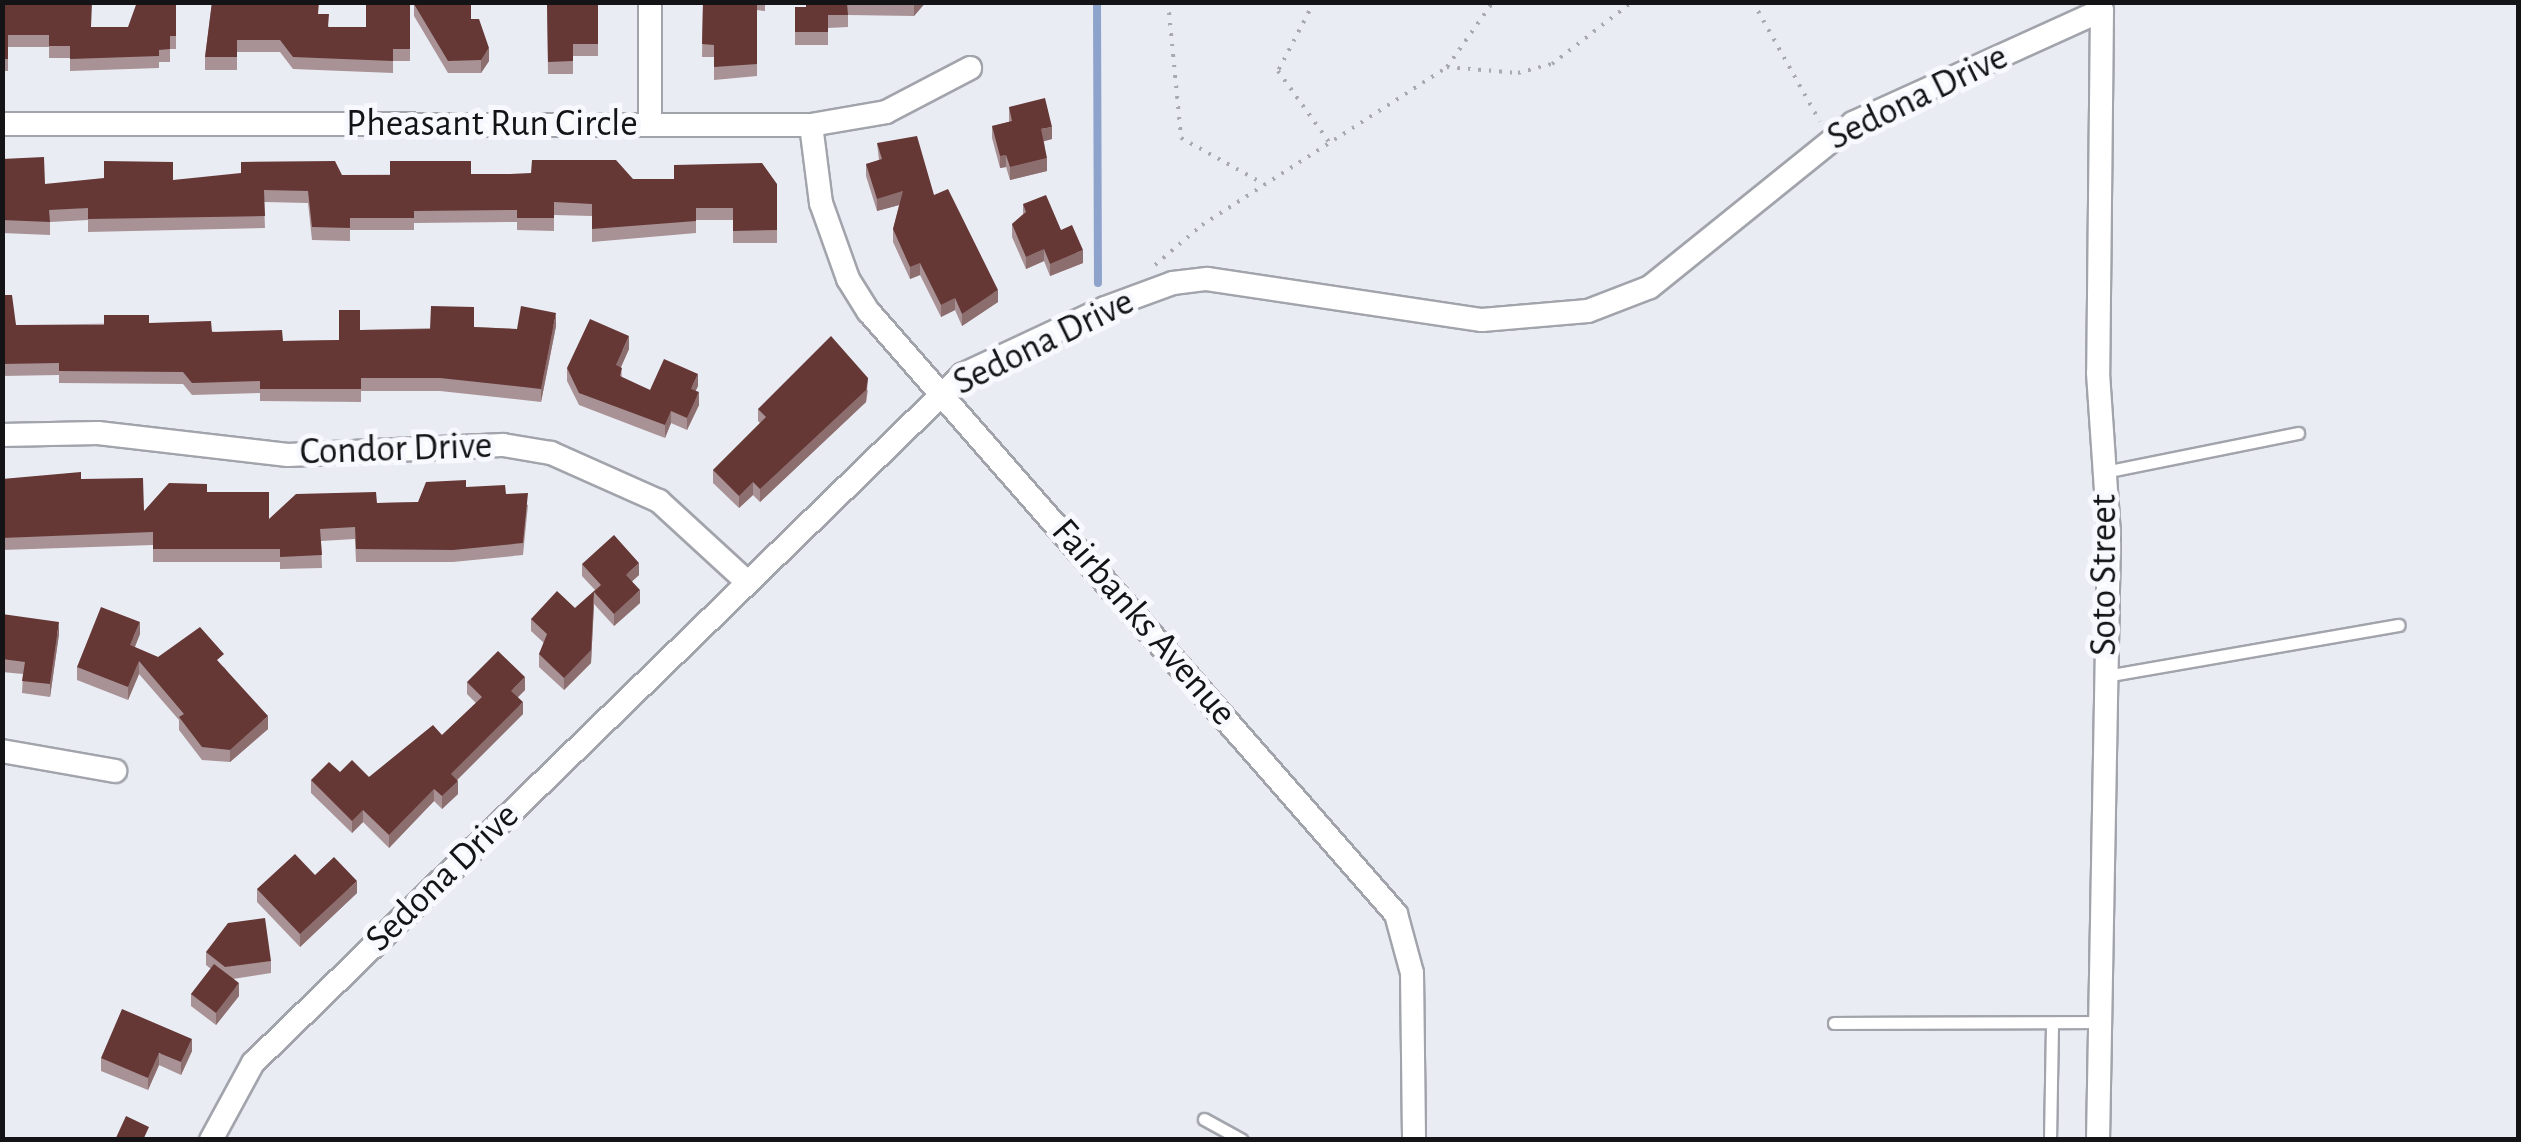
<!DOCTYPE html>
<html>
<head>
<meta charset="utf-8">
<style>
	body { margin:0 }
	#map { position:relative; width:2521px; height:1142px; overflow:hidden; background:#eaecf4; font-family:"Alegreya Sans",sans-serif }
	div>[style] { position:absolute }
	.stream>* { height:8px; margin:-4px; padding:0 4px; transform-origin:4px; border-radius:4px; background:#8ea3cc }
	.path>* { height:4px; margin-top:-2px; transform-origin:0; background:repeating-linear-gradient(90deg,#a8aab0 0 2.5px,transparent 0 10.5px) }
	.roads { filter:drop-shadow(2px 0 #a2a4ac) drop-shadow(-2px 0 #a2a4ac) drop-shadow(0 2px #a2a4ac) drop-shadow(0 -2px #a2a4ac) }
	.service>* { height:11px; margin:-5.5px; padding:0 5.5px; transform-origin:5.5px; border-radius:5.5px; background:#fff }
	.minor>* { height:22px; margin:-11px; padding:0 11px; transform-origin:11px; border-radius:11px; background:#fff }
	.wall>* { inset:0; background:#a89295 }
	.shaded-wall>* { inset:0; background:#8d6e6f }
	.building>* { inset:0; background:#653836 }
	span { translate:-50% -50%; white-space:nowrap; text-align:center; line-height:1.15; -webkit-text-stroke:10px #f8f9ff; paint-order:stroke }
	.street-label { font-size:38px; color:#141417 }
	.frame { position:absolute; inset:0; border:5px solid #141417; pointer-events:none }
</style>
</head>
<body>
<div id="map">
	<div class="stream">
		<div style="left:1097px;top:2px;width:281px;rotate:89.8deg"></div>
	</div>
	<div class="path">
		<div style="left:1168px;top:2px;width:137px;rotate:84.5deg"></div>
		<div style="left:1181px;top:138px;width:95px;rotate:29deg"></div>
		<div style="left:1314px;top:2px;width:78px;rotate:117.6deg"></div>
		<div style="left:1278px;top:71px;width:87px;rotate:54.3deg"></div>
		<div style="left:1753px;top:2px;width:137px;rotate:60.8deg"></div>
		<div style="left:1447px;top:67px;width:80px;rotate:-54.7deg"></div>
		<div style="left:1155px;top:265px;width:62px;rotate:-40.4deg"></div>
		<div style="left:1202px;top:225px;width:292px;rotate:-32.8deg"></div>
		<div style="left:1447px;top:67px;width:71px;rotate:4.8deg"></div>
		<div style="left:1518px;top:73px;width:35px;rotate:-15deg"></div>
		<div style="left:1552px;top:64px;width:101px;rotate:-37.8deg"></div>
	</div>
	<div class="roads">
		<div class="service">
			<div style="left:2104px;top:472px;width:198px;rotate:-11.4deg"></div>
			<div style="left:2106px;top:676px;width:297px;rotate:-9.9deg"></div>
			<div style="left:1834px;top:1023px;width:266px;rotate:-0.2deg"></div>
			<div style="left:1204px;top:1119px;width:43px;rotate:28.9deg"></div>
			<div style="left:2050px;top:1140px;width:117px;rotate:-89deg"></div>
		</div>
		<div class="minor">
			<div style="left:650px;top:2px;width:123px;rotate:90deg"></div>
			<div style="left:2px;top:124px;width:809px;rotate:0.07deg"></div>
			<div style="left:811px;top:125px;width:76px;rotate:-9.8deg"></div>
			<div style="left:886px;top:112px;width:95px;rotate:-27.6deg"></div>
			<div style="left:811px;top:125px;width:79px;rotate:82.7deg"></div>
			<div style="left:821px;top:203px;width:81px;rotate:70.4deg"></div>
			<div style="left:848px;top:279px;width:39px;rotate:58deg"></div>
			<div style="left:869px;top:312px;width:800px;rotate:48.8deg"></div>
			<div style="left:1396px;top:914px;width:61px;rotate:74.8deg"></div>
			<div style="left:1412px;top:973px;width:167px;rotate:89.3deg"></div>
			<div style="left:2px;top:435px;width:96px;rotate:-1.2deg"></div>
			<div style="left:98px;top:433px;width:191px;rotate:6.6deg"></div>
			<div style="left:288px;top:455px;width:215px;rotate:-2.7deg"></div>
			<div style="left:503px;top:445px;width:49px;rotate:9.5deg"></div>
			<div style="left:551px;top:453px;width:118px;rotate:24deg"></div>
			<div style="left:659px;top:501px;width:120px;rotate:42.6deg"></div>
			<div style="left:2px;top:751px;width:115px;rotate:10deg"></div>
			<div style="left:211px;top:1140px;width:88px;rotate:-61.4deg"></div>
			<div style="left:253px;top:1063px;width:988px;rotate:-44.14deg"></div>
			<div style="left:962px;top:375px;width:158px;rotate:-25.1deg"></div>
			<div style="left:1105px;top:308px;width:72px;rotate:-20.2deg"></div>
			<div style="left:1173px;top:283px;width:34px;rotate:-7deg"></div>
			<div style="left:1207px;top:279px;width:278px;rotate:8.5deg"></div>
			<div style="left:1482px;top:320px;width:106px;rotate:-4.9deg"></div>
			<div style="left:1588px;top:311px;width:66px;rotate:-21.2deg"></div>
			<div style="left:1650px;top:287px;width:261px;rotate:-38.9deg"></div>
			<div style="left:1853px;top:123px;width:273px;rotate:-24.4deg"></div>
			<div style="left:2102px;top:10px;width:363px;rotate:90.6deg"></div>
			<div style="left:2098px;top:373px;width:162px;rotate:86.1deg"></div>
			<div style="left:2109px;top:535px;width:605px;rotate:91.04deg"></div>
		</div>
	</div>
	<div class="wall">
		<div style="clip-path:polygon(2px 2px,91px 27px,128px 27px,176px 2px,176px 49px,170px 49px,170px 62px,159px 62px,159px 68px,70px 71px,70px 58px,49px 58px,49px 47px,8px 47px,8px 71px,2px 71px)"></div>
		<div style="clip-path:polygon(212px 2px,319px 14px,329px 27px,366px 27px,410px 4px,410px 61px,393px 61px,393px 73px,293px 69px,280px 52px,237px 52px,237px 70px,205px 70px,205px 57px)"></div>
		<div style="clip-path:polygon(547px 2px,598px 2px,598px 56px,573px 56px,573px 74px,548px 74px)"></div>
		<div style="clip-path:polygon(703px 2px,765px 2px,765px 11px,757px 10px,757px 76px,714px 80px,714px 57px,702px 57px)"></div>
		<div style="clip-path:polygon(806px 2px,926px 2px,914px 16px,848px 15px,848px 27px,828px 28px,828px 45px,795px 45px,795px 7px,806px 7px)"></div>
		<div style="clip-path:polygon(414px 4px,471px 19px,489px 61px,481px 73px,448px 73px,414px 16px)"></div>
		<div style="clip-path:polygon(1009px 107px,1052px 139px,1044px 141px,1047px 171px,1010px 180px,1006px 167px,1000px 168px,992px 138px,992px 126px,1009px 122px)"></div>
		<div style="clip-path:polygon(877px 143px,934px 195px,998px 302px,962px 326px,955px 310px,941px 317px,920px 275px,910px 279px,893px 242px,893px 229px,899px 205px,877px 211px,866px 176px,866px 164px,879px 160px)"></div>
		<div style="clip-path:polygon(2px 159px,45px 184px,342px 175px,471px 174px,777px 184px,777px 243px,733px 243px,733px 220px,696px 220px,696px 233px,592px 242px,592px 216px,554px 215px,554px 231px,517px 230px,517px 222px,414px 223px,414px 230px,350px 230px,350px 241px,312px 240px,308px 203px,264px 202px,265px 228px,88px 232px,88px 220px,50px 222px,50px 235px,2px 233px)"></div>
		<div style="clip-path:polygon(1023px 204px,1061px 230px,1083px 263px,1050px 276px,1044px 261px,1026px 269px,1012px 237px,1012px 224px,1023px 214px)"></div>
		<div style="clip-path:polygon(2px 295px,16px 325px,149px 323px,283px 341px,339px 340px,360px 330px,474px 327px,517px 329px,556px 326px,541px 402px,440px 391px,361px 391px,361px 402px,260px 401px,260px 393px,192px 395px,183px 384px,59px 383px,59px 375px,2px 376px)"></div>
		<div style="clip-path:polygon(629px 349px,621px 367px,622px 378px,650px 390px,698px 386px,695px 391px,699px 405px,687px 430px,671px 423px,665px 438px,579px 405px,567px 381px,567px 368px)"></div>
		<div style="clip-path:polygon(868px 390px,866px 402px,760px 502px,753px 495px,739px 508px,713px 483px,713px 470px,760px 423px,758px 421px,758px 409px)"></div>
		<div style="clip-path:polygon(2px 479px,81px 479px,144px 511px,207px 492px,269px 519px,377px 503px,418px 502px,466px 487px,506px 494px,528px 505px,523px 555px,453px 562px,356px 562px,355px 539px,321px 541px,322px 568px,280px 569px,280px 562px,153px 562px,153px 545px,2px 550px)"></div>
		<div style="clip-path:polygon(582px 564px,639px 575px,632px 581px,640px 603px,614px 626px,594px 604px,591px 663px,564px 690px,539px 667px,539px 654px,544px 643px,531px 631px,531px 619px,575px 608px,595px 590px,582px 576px)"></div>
		<div style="clip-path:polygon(2px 614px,59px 634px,50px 697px,22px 693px,23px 674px,2px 672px)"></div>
		<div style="clip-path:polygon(140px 634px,135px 647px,158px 657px,224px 667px,268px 729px,230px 762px,202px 760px,179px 730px,179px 720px,139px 674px,128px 700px,77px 680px,77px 667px)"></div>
		<div style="clip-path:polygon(467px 682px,525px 690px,518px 697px,523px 714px,457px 780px,458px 794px,442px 809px,434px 801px,389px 848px,363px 822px,352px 833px,311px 793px,311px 780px,369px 777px,442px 735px,476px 703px,467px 694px)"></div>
		<div style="clip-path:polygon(315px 875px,357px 893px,300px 947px,257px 902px,257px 889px)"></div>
		<div style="clip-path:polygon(206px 952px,271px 961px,271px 973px,233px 979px,239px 996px,216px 1025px,191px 1006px,191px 994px,211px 969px,206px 965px)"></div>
		<div style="clip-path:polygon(192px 1051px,181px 1075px,159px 1065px,148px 1090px,101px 1071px,101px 1058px)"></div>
	</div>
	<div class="shaded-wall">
		<div style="clip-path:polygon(916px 2px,926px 2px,914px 16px,914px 4px)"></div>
		<div style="clip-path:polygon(489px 48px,489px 61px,481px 73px,481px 60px)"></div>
		<div style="clip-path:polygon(1052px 127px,1052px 139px,1041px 142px,1041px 129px)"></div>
		<div style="clip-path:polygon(1006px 155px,1006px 167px,1000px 168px,1000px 156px)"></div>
		<div style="clip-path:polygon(1047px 158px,1047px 171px,1010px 180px,1010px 167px)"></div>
		<div style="clip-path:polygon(903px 191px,903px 204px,877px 211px,877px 199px)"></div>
		<div style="clip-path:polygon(1044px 249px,1044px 261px,1026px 269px,1026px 257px)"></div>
		<div style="clip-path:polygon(1083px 250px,1083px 263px,1050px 276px,1050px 264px)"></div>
		<div style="clip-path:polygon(920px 263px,920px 275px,910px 279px,910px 267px)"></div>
		<div style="clip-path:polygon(998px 290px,998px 302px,962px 326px,962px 314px)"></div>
		<div style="clip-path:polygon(955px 298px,955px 310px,941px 317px,941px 305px)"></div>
		<div style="clip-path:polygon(556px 313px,556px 326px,541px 402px,541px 389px)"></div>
		<div style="clip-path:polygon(629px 336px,629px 349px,616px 378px,616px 365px)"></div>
		<div style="clip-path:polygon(698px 374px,698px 386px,691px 401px,691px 389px)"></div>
		<div style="clip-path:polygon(868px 378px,866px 402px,760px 502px,760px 489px)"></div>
		<div style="clip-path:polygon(699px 392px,699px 405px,687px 430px,687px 418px)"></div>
		<div style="clip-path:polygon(671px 411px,671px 423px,665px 438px,665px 425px)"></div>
		<div style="clip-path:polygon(753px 482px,753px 495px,739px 508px,739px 496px)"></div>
		<div style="clip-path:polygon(639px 563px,639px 575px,626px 587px,626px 575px)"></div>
		<div style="clip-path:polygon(640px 590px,640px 603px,614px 626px,614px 614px)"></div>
		<div style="clip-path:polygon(594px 604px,591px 663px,564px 690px,564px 678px)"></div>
		<div style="clip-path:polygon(59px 622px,59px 634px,50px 697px,50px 684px)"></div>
		<div style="clip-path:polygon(140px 622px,140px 634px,130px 658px,130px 645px)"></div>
		<div style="clip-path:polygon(139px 661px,139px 674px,128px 700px,128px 687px)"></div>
		<div style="clip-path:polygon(525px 677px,525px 690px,511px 704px,511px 691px)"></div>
		<div style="clip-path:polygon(523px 702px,523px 714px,451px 786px,451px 774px)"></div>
		<div style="clip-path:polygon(268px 716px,268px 729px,230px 762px,230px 750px)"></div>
		<div style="clip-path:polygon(458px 781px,458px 794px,442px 809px,442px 796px)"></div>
		<div style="clip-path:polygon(434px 789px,434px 801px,389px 848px,389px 835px)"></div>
		<div style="clip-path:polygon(363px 810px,363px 822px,352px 833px,352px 821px)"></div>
		<div style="clip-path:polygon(357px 881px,357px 893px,300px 947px,300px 934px)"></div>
		<div style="clip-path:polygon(239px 983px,239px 996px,216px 1025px,216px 1013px)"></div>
		<div style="clip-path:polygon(192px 1039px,192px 1051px,181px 1075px,181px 1062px)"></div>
		<div style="clip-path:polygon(159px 1053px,159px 1065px,148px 1090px,148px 1078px)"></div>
	</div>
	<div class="building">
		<div style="clip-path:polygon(2px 2px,92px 2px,91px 27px,128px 27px,137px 2px,176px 2px,176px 36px,170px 36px,170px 49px,159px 50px,159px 56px,70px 59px,70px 46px,49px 46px,49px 35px,8px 35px,8px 59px,2px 59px)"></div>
		<div style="clip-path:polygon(212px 2px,319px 2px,318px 14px,329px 14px,328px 27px,366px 27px,366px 4px,410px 4px,410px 49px,393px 49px,393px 61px,293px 57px,280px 40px,237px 40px,237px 57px,205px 57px)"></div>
		<div style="clip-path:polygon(432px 2px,471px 2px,471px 19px,479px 19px,489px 48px,481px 60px,448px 61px,414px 4px)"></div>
		<div style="clip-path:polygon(547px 2px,598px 2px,598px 44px,573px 44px,573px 61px,548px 62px)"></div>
		<div style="clip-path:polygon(703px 2px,757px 2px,757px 64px,714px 67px,714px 45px,702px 44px)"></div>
		<div style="clip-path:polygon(806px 2px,916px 2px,914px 4px,847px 3px,848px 15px,828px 15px,828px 32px,795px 32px,795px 7px,806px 7px)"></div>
		<div style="clip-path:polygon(1045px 98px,1052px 127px,1041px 129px,1047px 158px,1010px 167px,1006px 155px,1000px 156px,992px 126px,1012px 121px,1009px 107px)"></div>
		<div style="clip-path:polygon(917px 136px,934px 195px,948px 189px,998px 290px,962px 314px,955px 298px,941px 305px,920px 263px,910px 267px,893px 229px,903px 191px,877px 199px,866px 164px,882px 159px,877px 143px)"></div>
		<div style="clip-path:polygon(44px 157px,45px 184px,104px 178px,104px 161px,173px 162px,173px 180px,241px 173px,241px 162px,335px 161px,342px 175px,390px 175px,390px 161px,471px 161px,471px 174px,510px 174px,531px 173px,532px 160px,616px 160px,633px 179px,674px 179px,674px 165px,762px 163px,777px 184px,777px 230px,733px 231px,733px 208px,696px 208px,696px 221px,592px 229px,592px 204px,554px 202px,554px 218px,517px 218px,517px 210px,414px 211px,414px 218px,350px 218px,350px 228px,312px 227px,308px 191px,264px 190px,265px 216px,88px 219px,88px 208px,49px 210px,50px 222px,2px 220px,2px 159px)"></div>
		<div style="clip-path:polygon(1046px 195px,1061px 230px,1072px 225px,1083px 250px,1050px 264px,1044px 249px,1026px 257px,1012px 224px,1026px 212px,1023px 204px)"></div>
		<div style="clip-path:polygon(2px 295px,12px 295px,16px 325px,104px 325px,104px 315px,149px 315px,149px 323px,211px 321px,212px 332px,282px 330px,283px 341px,339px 340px,339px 310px,360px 310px,360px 330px,430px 329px,431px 306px,474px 307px,474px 327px,517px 329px,521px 306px,556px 313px,541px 389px,440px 378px,361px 378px,361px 389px,260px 389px,260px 381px,192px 383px,183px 372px,59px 371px,59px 363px,2px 364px)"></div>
		<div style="clip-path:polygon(590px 319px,629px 336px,616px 365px,622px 368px,620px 376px,650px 390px,664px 359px,698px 374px,691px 389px,699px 392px,687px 418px,671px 411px,665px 425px,579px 393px,567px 368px)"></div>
		<div style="clip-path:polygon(831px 336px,868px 378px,866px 390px,760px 489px,753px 482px,739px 496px,713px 470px,766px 417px,758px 409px)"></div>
		<div style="clip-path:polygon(81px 472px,81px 479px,143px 478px,144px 511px,169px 483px,207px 484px,207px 492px,269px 492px,269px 519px,296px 494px,376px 492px,377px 503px,418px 502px,426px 482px,466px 480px,466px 487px,505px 485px,506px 494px,528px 493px,523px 543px,453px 550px,356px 549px,355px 527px,320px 529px,322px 555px,280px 557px,280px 549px,153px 549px,153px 532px,2px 538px,2px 479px)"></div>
		<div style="clip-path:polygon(614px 535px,639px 563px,626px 575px,640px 590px,614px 614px,594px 592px,591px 650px,564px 678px,539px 654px,547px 634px,531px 619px,557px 591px,575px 608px,601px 585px,582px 564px)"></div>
		<div style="clip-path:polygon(101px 607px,140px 622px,130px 645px,158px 657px,200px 627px,224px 654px,217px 660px,268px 716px,230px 750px,202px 747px,179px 717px,184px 714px,139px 661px,128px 687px,77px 667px)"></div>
		<div style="clip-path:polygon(2px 614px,59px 622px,50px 684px,22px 681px,25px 662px,2px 659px)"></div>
		<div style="clip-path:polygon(498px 651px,525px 677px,511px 691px,523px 702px,451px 774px,458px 781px,442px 796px,434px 789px,389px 835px,363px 810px,352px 821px,311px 780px,329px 762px,340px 772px,352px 760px,369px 777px,433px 725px,442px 735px,482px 697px,467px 682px)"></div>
		<div style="clip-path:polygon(295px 854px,315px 875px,334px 857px,357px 881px,300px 934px,257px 889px)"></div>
		<div style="clip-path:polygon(265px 918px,271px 961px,225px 967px,206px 952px,228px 923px)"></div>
		<div style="clip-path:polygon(214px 964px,239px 983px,216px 1013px,191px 994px)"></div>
		<div style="clip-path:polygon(122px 1009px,192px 1039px,181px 1062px,159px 1053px,148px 1078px,101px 1058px)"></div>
		<div style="clip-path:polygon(126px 1116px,149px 1127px,143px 1140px,115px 1140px)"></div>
	</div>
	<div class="street-label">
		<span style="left:1918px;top:98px;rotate:-26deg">Sedona Drive</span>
		<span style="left:492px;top:125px">Pheasant Run Circle</span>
		<span style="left:1044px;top:343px;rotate:-26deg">Sedona Drive</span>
		<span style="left:396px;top:450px;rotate:-2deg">Condor Drive</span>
		<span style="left:2105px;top:575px;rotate:-90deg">Soto Street</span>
		<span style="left:1143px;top:623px;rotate:49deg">Fairbanks Avenue</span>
		<span style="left:443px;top:878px;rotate:-44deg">Sedona Drive</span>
	</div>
	<div class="frame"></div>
</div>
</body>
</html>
